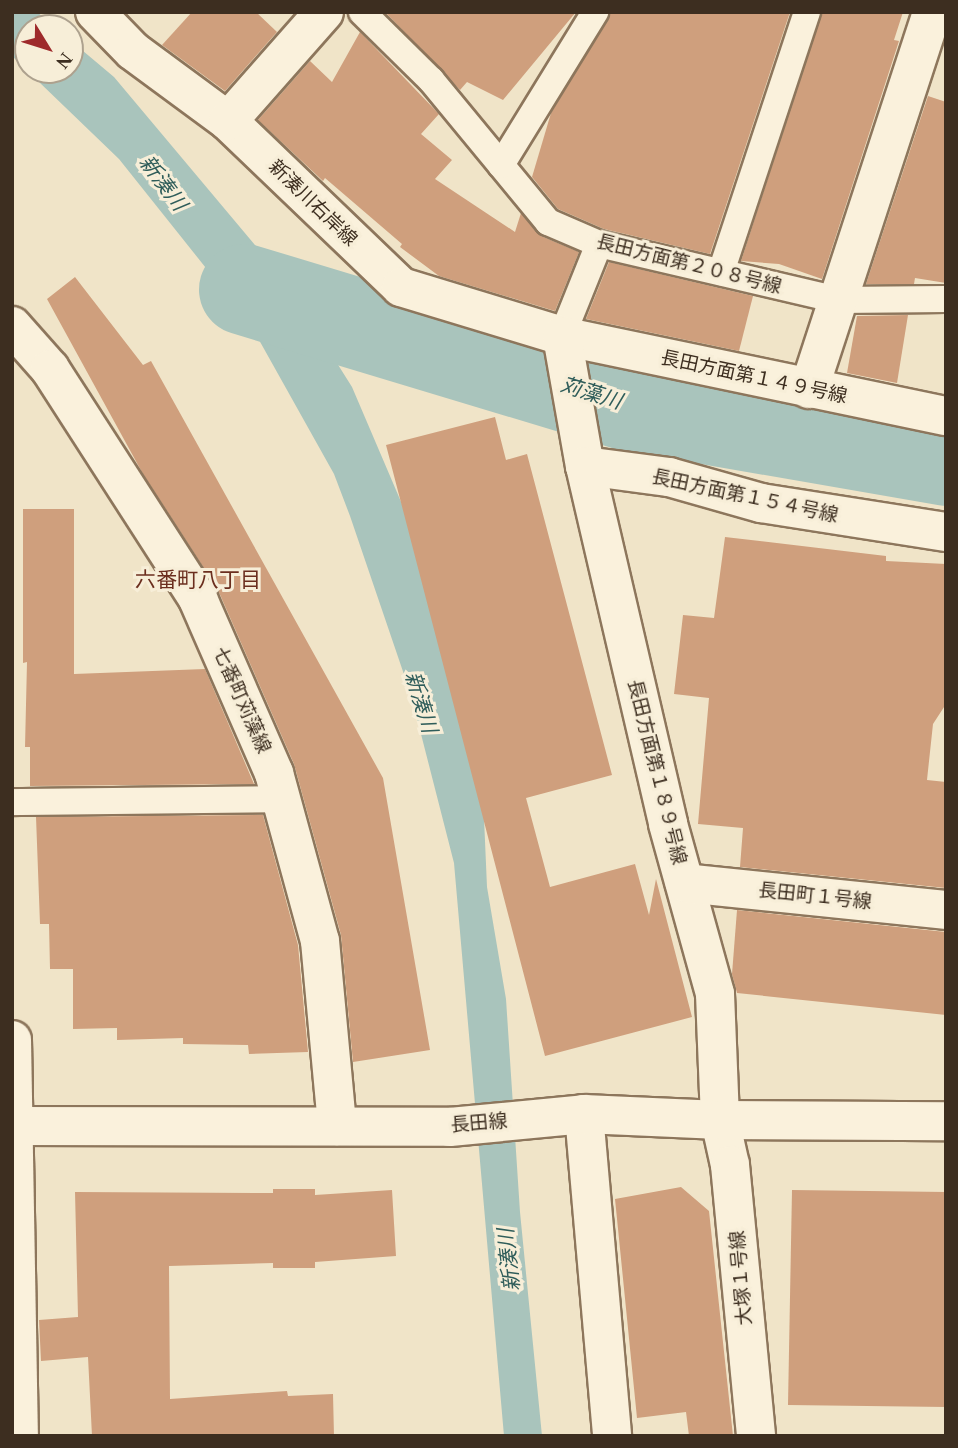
<!DOCTYPE html>
<html>
<head>
<meta charset="utf-8">
<style>
	body { margin:0 }
	#map { position:relative; width:958px; height:1448px; overflow:hidden; background:#f0e4c8; font-family:"Times New Roman","Noto Sans JP",serif }
	div>[style] { position:absolute }
	.water>* { inset:0; background:#a9c4bc }
	.river>* { height:91px; margin:-45.5px; padding:0 45.5px; transform-origin:45.5px; border-radius:45.5px; background:#a9c4bc }
	.building>* { inset:0; background:#cf9f7d }
	.roads { filter:drop-shadow(2px 0 #8d765c) drop-shadow(-2px 0 #8d765c) drop-shadow(0 2px #8d765c) drop-shadow(0 -2px #8d765c) }
	.service>* { height:26px; margin:-13px; padding:0 13px; transform-origin:13px; border-radius:13px; background:#faf1dc }
	.minor>* { height:38px; margin:-19px; padding:0 19px; transform-origin:19px; border-radius:19px; background:#faf1dc }
	.tertiary>* { height:38px; margin:-19px; padding:0 19px; transform-origin:19px; border-radius:19px; background:#faf1dc }
	span { translate:-50% -50%; white-space:nowrap; text-align:center; line-height:1.15; -webkit-text-stroke:6px #f7eed8; paint-order:stroke }
	.street-label { font-size:19px; color:#3d2e20 }
	.water-label { font-size:21px; color:#2f5d5a; font-style:italic }
	.neighbourhood-label { font-size:21px; color:#6b2e1e }
	.frame { position:absolute; inset:0; border:14px solid #3d2e20; pointer-events:none }
	.north { position:absolute; left:14px; top:14px; width:70px; height:70px; box-sizing:border-box; background:#f7eed8; border:2px solid #ada18e; border-radius:50%; rotate:128deg; font-size:19px; font-weight:700; line-height:28px; text-align:center; color:#3d2e20 }
	.north::after { content:''; display:block; margin:auto; width:24px; height:32px; background:#9e2a2b; clip-path:polygon(50% 0,100% 100%,50% 72%,0 100%) }
</style>
</head>
<body>
<div id="map">
	<div class="water">
		<div style="clip-path:polygon(12px 12px,37px 12px,56px 28px,28px 28px,28px 70px,70px 70px,70px 40px,114px 77px,286px 282px,352px 387px,434px 579px,483px 795px,487px 887px,506px 999px,520px 1212px,542px 1436px,504px 1436px,454px 863px,411px 695px,350px 516px,334px 474px,249px 322px,119px 159px,12px 56px)"></div>
	</div>
	<div class="river">
		<div style="left:244px;top:289px;width:402px;rotate:16.8deg"></div>
		<div style="left:629px;top:405px;width:322px;rotate:9.8deg"></div>
	</div>
	<div class="building">
		<div style="clip-path:polygon(192px 12px,256px 12px,277px 32px,225px 91px,162px 45px)"></div>
		<div style="clip-path:polygon(385px 12px,576px 12px,503px 100px,467px 82px,460px 90px)"></div>
		<div style="clip-path:polygon(611px 12px,790px 12px,710px 254px,604px 229px,558px 209px,532px 177px,551px 113px)"></div>
		<div style="clip-path:polygon(822px 12px,903px 12px,894px 40px,899px 41px,822px 279px,779px 264px,741px 261px)"></div>
		<div style="clip-path:polygon(360px 32px,439px 114px,421px 134px,452px 160px,435px 179px,515px 232px,521px 213px,541px 236px,579px 252px,555px 311px,439px 276px,400px 247px,402px 244px,325px 178px,323px 181px,258px 120px,310px 61px,332px 82px)"></div>
		<div style="clip-path:polygon(928px 96px,946px 102px,946px 283px,915px 278px,914px 284px,866px 284px)"></div>
		<div style="clip-path:polygon(609px 262px,753px 296px,739px 351px,586px 319px)"></div>
		<div style="clip-path:polygon(75px 277px,143px 365px,151px 361px,383px 778px,430px 1050px,353px 1062px,341px 935px,294px 764px,218px 590px,143px 474px,47px 299px)"></div>
		<div style="clip-path:polygon(908px 315px,897px 383px,847px 373px,857px 316px)"></div>
		<div style="clip-path:polygon(495px 417px,506px 460px,527px 454px,612px 775px,526px 798px,550px 887px,635px 864px,649px 915px,656px 879px,692px 1017px,545px 1056px,386px 445px)"></div>
		<div style="clip-path:polygon(23px 509px,74px 509px,74px 674px,205px 669px,254px 784px,30px 786px,30px 747px,25px 747px,27px 662px,23px 663px)"></div>
		<div style="clip-path:polygon(725px 537px,886px 556px,886px 561px,946px 564px,946px 704px,933px 724px,927px 780px,946px 782px,946px 888px,740px 867px,743px 828px,698px 824px,709px 698px,674px 694px,683px 615px,714px 618px)"></div>
		<div style="clip-path:polygon(263px 815px,298px 945px,308px 1052px,249px 1054px,248px 1045px,183px 1044px,183px 1038px,117px 1040px,117px 1028px,73px 1029px,73px 969px,50px 969px,49px 924px,40px 924px,36px 817px)"></div>
		<div style="clip-path:polygon(737px 910px,946px 932px,946px 1015px,737px 993px,732px 974px)"></div>
		<div style="clip-path:polygon(681px 1187px,709px 1211px,733px 1436px,689px 1436px,686px 1412px,637px 1418px,615px 1199px)"></div>
		<div style="clip-path:polygon(273px 1189px,315px 1189px,315px 1195px,392px 1190px,396px 1256px,315px 1262px,315px 1268px,273px 1268px,273px 1263px,169px 1266px,170px 1399px,287px 1391px,288px 1396px,333px 1394px,334px 1436px,92px 1436px,88px 1357px,41px 1361px,39px 1320px,78px 1317px,75px 1192px,273px 1193px)"></div>
		<div style="clip-path:polygon(792px 1190px,946px 1192px,946px 1407px,788px 1405px)"></div>
	</div>
	<div class="roads">
		<div class="service">
			<div style="left:362px;top:12px;width:97px;rotate:44.6deg"></div>
			<div style="left:431px;top:80px;width:184px;rotate:50.5deg"></div>
			<div style="left:548px;top:222px;width:56px;rotate:23.3deg"></div>
			<div style="left:599px;top:244px;width:244px;rotate:13.2deg"></div>
			<div style="left:837px;top:300px;width:109px;rotate:-0.5deg"></div>
			<div style="left:501px;top:165px;width:180px;rotate:-58.4deg"></div>
			<div style="left:721px;top:272px;width:274px;rotate:-71.7deg"></div>
			<div style="left:562px;top:336px;width:99px;rotate:-68.1deg"></div>
			<div style="left:12px;top:802px;width:270px;rotate:-0.6deg"></div>
		</div>
		<div class="minor">
			<div style="left:95px;top:12px;width:54px;rotate:45.7deg"></div>
			<div style="left:133px;top:51px;width:118px;rotate:36.4deg"></div>
			<div style="left:228px;top:121px;width:240px;rotate:43.8deg"></div>
			<div style="left:401px;top:287px;width:168px;rotate:16.9deg"></div>
			<div style="left:562px;top:336px;width:392px;rotate:11.8deg"></div>
			<div style="left:228px;top:121px;width:145px;rotate:-48.6deg"></div>
			<div style="left:12px;top:326px;width:57px;rotate:48.5deg"></div>
			<div style="left:50px;top:369px;width:274px;rotate:57.2deg"></div>
			<div style="left:198px;top:599px;width:190px;rotate:66.4deg"></div>
			<div style="left:274px;top:773px;width:174px;rotate:74.7deg"></div>
			<div style="left:320px;top:941px;width:186px;rotate:84.7deg"></div>
			<div style="left:562px;top:336px;width:132px;rotate:80deg"></div>
			<div style="left:585px;top:466px;width:367px;rotate:76.9deg"></div>
			<div style="left:668px;top:824px;width:176px;rotate:74.5deg"></div>
			<div style="left:715px;top:994px;width:126px;rotate:87.7deg"></div>
			<div style="left:720px;top:1120px;width:46px;rotate:77.5deg"></div>
			<div style="left:730px;top:1165px;width:272px;rotate:84.5deg"></div>
			<div style="left:809px;top:389px;width:397px;rotate:-71.9deg"></div>
			<div style="left:585px;top:466px;width:85px;rotate:7.5deg"></div>
			<div style="left:669px;top:477px;width:96px;rotate:15.8deg"></div>
			<div style="left:761px;top:503px;width:187px;rotate:8.9deg"></div>
			<div style="left:685px;top:883px;width:262px;rotate:5.9deg"></div>
			<div style="left:12px;top:1040px;width:396px;rotate:89deg"></div>
		</div>
		<div class="tertiary">
			<div style="left:584px;top:1114px;width:323px;rotate:85deg"></div>
			<div style="left:12px;top:1126px;width:438px;rotate:0.1deg"></div>
			<div style="left:450px;top:1127px;width:135px;rotate:-5.5deg"></div>
			<div style="left:584px;top:1114px;width:136px;rotate:2.5deg"></div>
			<div style="left:720px;top:1120px;width:226px;rotate:0.3deg"></div>
		</div>
	</div>
	<div class="street-label">
		<span style="left:313px;top:203px;rotate:44deg">新湊川右岸線</span>
		<span style="left:689px;top:264px;rotate:14deg">長田方面第２０８号線</span>
		<span style="left:754px;top:377px;rotate:12deg">長田方面第１４９号線</span>
		<span style="left:745px;top:496px;rotate:12deg">長田方面第１５４号線</span>
		<span style="left:242px;top:700px;rotate:66deg">七番町苅藻線</span>
		<span style="left:657px;top:772px;rotate:76deg">長田方面第１８９号線</span>
		<span style="left:815px;top:896px;rotate:6deg">長田町１号線</span>
		<span style="left:479px;top:1123px;rotate:-5deg">長田線</span>
		<span style="left:741px;top:1278px;rotate:-95deg">大塚１号線</span>
	</div>
	<div class="water-label">
		<span style="left:163px;top:183px;rotate:53deg">新湊川</span>
		<span style="left:591px;top:393px;rotate:17deg">苅藻川</span>
		<span style="left:421px;top:702px;rotate:73deg">新湊川</span>
		<span style="left:509px;top:1260px;rotate:-96deg">新湊川</span>
	</div>
	<div class="neighbourhood-label">
		<span style="left:198px;top:580px">六番町八丁目</span>
	</div>
	<div class="frame"></div>
	<div class="north">N</div>
</div>
</body>
</html>
